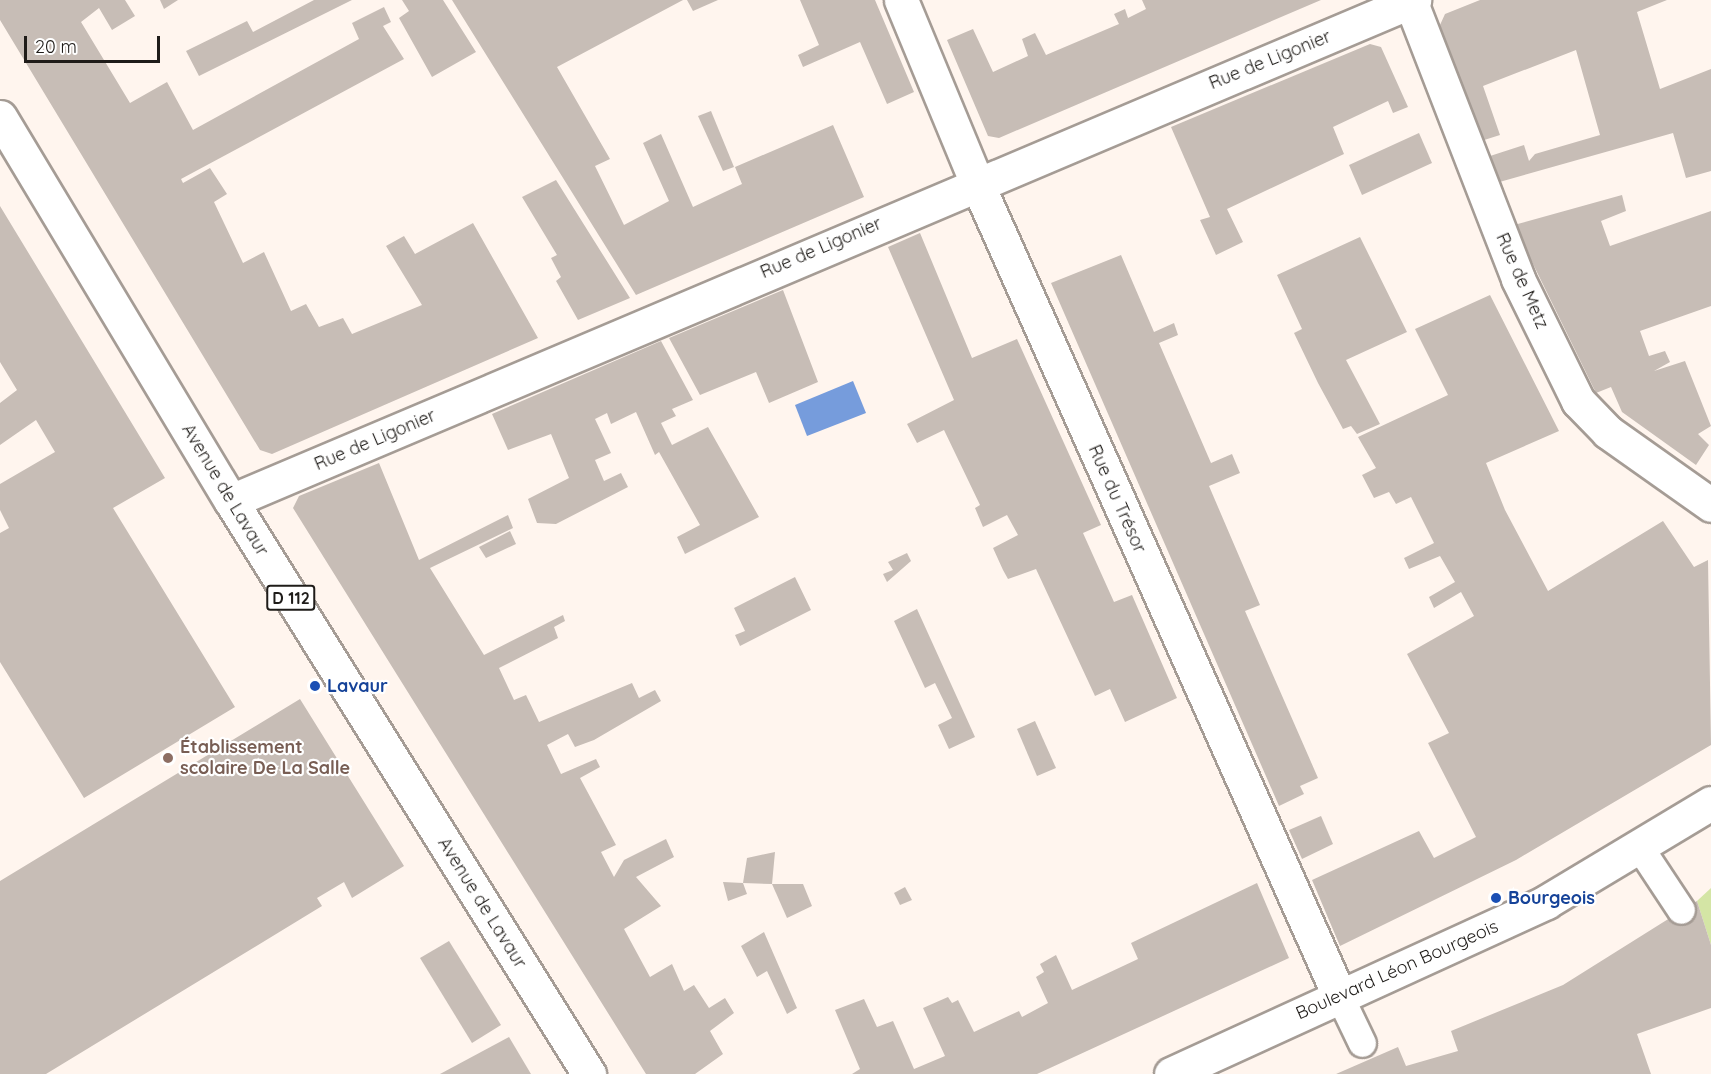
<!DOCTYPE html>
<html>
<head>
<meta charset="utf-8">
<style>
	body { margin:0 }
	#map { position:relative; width:1711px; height:1074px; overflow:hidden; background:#fff5ee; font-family:Quicksand,sans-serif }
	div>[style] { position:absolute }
	.green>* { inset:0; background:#d4e5a5 }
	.water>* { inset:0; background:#769cdc }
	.building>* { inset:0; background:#c7bdb6 }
	.roads { filter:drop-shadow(2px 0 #a59c95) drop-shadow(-2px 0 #a59c95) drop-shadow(0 2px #a59c95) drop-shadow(0 -2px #a59c95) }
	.service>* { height:27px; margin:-13.5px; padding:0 13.5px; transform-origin:13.5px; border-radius:13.5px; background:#fff }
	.minor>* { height:33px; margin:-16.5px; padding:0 16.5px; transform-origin:16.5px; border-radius:16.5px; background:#fff }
	.tertiary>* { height:33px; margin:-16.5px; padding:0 16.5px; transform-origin:16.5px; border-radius:16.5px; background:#fff }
	.primary>* { height:33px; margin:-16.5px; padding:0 16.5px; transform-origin:16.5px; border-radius:16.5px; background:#fff }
	.dots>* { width:16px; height:16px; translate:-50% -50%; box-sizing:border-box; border:3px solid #fff; border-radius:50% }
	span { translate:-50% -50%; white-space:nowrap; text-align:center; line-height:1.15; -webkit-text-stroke:4.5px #fff; paint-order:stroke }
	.shield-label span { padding:2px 4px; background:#fff; border:2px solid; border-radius:4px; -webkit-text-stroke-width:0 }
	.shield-label { font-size:16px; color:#1f1c19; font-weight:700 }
	.street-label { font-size:18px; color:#1f1c19 }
	.transit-label { font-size:18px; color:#164399; font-weight:700 }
	.left { translate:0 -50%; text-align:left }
	.education-label { font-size:18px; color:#785e54; font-weight:700 }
	.scale { position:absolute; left:24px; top:36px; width:136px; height:27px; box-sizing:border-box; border:3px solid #1f1c19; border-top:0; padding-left:8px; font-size:18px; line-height:21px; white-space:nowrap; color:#1f1c19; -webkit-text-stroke:4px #fff; paint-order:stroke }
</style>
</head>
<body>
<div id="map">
	<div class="green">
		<div style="clip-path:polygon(1711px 888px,1711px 945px,1697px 901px)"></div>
	</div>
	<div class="water">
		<div style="clip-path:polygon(853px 381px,866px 413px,807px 436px,795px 405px)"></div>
	</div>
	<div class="building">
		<div style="clip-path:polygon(0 0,125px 0,135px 16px,112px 30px,99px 8px,81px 22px,130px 103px,167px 82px,193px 130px,359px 39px,352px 23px,384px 7px,391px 22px,383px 26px,404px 59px,181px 179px,183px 183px,210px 168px,227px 194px,214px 202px,243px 263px,264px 252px,291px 311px,306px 304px,319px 327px,343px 318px,352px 334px,422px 305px,386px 246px,404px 236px,415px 254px,473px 223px,538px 338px,272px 454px,260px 450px,0 20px)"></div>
		<div style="clip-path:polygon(160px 0,178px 0,164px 9px)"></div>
		<div style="clip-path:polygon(314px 0,352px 0,199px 76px,186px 51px,247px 21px,253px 32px)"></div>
		<div style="clip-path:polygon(402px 0,443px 0,476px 52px,432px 77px,399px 18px,409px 11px)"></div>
		<div style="clip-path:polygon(452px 0,683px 0,557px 67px,610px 159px,595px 166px,624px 225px,669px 201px,643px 143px,661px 134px,693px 207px,742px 184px,735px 167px,833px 125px,864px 197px,636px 295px)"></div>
		<div style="clip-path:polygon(687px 0,718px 0,693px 11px)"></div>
		<div style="clip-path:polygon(800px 0,875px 0,914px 92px,887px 104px,860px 42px,803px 67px,798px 55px,819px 45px)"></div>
		<div style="clip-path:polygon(1142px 0,1321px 0,999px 138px,988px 136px,947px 40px,973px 29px,993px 72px,1028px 56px,1022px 39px,1035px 33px,1046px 55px,1119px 24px,1114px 14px,1125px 9px,1128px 18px,1146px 9px)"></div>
		<div style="clip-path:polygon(1480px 0,1667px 0,1637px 12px,1660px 89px,1711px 69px,1711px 171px,1686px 178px,1673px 133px,1496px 183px,1487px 157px,1524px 145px,1529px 161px,1535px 154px,1600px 135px,1576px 50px,1483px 86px,1500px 135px,1481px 141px,1440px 25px,1445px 14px)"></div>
		<div style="clip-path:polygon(1370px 44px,1381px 47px,1408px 107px,1393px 113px,1388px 101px,1333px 127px,1344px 154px,1227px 209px,1243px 242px,1216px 255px,1200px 220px,1210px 217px,1171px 127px)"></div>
		<div style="clip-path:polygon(711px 111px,734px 167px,723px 171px,698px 116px)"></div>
		<div style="clip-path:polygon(1419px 133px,1432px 163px,1362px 195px,1349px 165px)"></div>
		<div style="clip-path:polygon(556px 180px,630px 298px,578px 320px,556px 281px,561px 277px,551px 258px,557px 255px,522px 197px)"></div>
		<div style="clip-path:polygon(1622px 195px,1626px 211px,1601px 221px,1610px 246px,1711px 211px,1711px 306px,1640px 331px,1649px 356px,1665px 351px,1670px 362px,1654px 371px,1685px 361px,1711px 426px,1698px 434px,1709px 445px,1696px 465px,1622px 412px,1611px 387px,1596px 393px,1514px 225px)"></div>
		<div style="clip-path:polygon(0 206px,165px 478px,113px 508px,235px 707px,84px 798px,0 662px,0 533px,9px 528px,0 510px,0 484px,55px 452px,36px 420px,0 445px,0 403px,17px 390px,0 362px)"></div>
		<div style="clip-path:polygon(920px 233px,972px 358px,1017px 339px,1101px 525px,1083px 533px,1114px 602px,1132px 595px,1177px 698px,1125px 722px,1110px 689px,1095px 696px,1036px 569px,1008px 579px,1003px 570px,993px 548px,1018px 535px,1007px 515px,983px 527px,975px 508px,980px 505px,944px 430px,917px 443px,907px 424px,954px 400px,888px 247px)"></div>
		<div style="clip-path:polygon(1360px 237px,1407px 332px,1346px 360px,1380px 424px,1357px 434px,1351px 426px,1343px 429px,1318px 383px,1294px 333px,1302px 329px,1277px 275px)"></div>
		<div style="clip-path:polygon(1121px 255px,1154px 332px,1174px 323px,1178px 335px,1159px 343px,1211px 463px,1232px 454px,1240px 473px,1209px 486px,1260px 605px,1245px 611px,1318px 778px,1300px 786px,1304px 794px,1279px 806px,1051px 283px)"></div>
		<div style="clip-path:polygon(783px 290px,818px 382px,769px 403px,756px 372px,700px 395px,669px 338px)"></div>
		<div style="clip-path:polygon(1490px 295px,1559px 431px,1486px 463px,1505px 510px,1548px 591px,1663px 521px,1694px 567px,1708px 560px,1711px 745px,1516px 860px,1340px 946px,1312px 880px,1419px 831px,1434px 858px,1476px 837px,1428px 743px,1449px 733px,1407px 654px,1474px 616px,1461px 592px,1434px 608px,1429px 597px,1455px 582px,1440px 556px,1409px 569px,1404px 558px,1434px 543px,1411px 497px,1396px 504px,1389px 492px,1374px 498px,1362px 475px,1376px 468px,1358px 437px,1448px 395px,1415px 329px)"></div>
		<div style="clip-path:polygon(661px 341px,693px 400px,672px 409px,676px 416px,661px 423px,672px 445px,708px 427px,759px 517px,685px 554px,677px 537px,700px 525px,659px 452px,655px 455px,636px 412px,611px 424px,607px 413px,595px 419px,611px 453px,595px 460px,604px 481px,621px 473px,628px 487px,556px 524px,537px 523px,528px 499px,569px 478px,551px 434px,508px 450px,492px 414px)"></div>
		<div style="clip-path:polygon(379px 463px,419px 560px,508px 515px,513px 528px,430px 568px,484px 655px,563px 615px,565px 621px,554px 627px,558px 638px,499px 668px,514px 700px,526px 695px,539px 722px,632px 683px,639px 698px,655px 690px,661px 701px,594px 740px,575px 747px,568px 734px,547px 745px,561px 774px,596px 759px,600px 767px,580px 778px,616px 845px,601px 852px,614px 877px,624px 860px,666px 839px,674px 857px,636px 877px,661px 906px,624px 929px,650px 977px,672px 964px,684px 991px,694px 985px,709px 1008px,725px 998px,734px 1013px,710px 1031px,723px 1054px,695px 1074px,646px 1074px,293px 508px,299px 496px)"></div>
		<div style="clip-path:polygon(510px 531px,516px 544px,486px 558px,479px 547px)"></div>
		<div style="clip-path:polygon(907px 553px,911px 561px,887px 582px,883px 574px,893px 570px,888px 562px)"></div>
		<div style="clip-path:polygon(795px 577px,811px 610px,740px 646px,735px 635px,745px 631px,734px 608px)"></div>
		<div style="clip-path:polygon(917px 609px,975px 737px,949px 749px,938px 725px,952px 718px,935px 683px,925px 688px,894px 621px)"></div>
		<div style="clip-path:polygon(300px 699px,404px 866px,352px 898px,344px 882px,317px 898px,322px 906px,46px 1074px,0 1074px,0 881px)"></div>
		<div style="clip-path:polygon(1035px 721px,1056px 768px,1037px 776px,1017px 729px)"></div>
		<div style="clip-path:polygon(1321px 816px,1333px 844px,1302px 859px,1289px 830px)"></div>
		<div style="clip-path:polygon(775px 852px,772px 884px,743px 883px,747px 894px,728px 901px,723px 882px,743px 883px,747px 858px)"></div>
		<div style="clip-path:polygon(1257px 883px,1289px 958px,1037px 1074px,852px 1074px,860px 1069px,835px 1010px,864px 999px,877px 1027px,893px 1021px,914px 1069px,945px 1056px,923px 1008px,948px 997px,952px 1003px,958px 1000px,974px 1032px,1019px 1011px,1022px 1017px,1048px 1003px,1036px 977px,1044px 972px,1040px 964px,1056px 955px,1072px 990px,1138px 959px,1131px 943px)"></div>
		<div style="clip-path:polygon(772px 884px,803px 884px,812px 906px,787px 918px)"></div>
		<div style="clip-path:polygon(905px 887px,912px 900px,900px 905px,894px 893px)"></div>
		<div style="clip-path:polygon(1697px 901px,1711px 945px,1711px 1008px,1637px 1034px,1651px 1074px,1336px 1074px,1398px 1047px,1406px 1066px,1458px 1051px,1451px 1031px,1563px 985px)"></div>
		<div style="clip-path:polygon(764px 932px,797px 1008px,787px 1014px,767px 971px,757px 977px,741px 946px)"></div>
		<div style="clip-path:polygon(449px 941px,501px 1025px,472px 1043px,420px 958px)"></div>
		<div style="clip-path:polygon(509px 1037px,531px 1074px,440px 1074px)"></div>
	</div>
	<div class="roads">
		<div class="service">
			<div style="left:1640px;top:848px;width:74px;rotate:56.5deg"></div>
			<div style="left:1339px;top:995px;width:53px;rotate:64.4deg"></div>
		</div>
		<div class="minor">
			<div style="left:901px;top:0;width:196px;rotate:67.5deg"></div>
			<div style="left:976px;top:181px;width:891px;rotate:65.97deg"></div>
			<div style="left:1410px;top:0;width:299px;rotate:68.8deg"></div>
			<div style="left:1518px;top:279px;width:136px;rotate:63.8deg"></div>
			<div style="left:1578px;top:401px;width:43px;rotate:45.9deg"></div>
			<div style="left:1608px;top:432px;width:126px;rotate:35.3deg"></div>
			<div style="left:231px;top:501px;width:1285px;rotate:-22.95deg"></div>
		</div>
		<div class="tertiary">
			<div style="left:1171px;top:1074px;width:413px;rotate:-24.6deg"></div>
			<div style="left:1546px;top:902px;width:192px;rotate:-31deg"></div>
		</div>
		<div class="primary">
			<div style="left:0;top:117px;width:448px;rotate:59deg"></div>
			<div style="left:231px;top:501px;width:676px;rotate:58deg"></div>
		</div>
	</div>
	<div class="dots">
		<div style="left:315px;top:686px;background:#1a4fb4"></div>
		<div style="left:168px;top:758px;background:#8d6e63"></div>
		<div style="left:1496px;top:898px;background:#1a4fb4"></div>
	</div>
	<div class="shield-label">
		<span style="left:291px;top:598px">D 112</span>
	</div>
	<div class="street-label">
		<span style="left:1270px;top:60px;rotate:-22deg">Rue de Ligonier</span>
		<span style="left:821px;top:248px;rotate:-23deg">Rue de Ligonier</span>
		<span style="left:1522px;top:281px;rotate:66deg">Rue de Metz</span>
		<span style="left:375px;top:440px;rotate:-23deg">Rue de Ligonier</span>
		<span style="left:225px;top:490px;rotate:59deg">Avenue de Lavaur</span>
		<span style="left:1117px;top:499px;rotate:66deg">Rue du Trésor</span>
		<span style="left:482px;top:903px;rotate:58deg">Avenue de Lavaur</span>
		<span style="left:1397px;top:970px;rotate:-24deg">Boulevard Léon Bourgeois</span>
	</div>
	<div class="transit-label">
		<span class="left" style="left:327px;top:686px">Lavaur</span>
		<span class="left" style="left:1508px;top:898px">Bourgeois</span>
	</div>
	<div class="education-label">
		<span class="left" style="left:180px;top:758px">Établissement<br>scolaire De La Salle</span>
	</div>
	<div class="scale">20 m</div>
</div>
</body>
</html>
